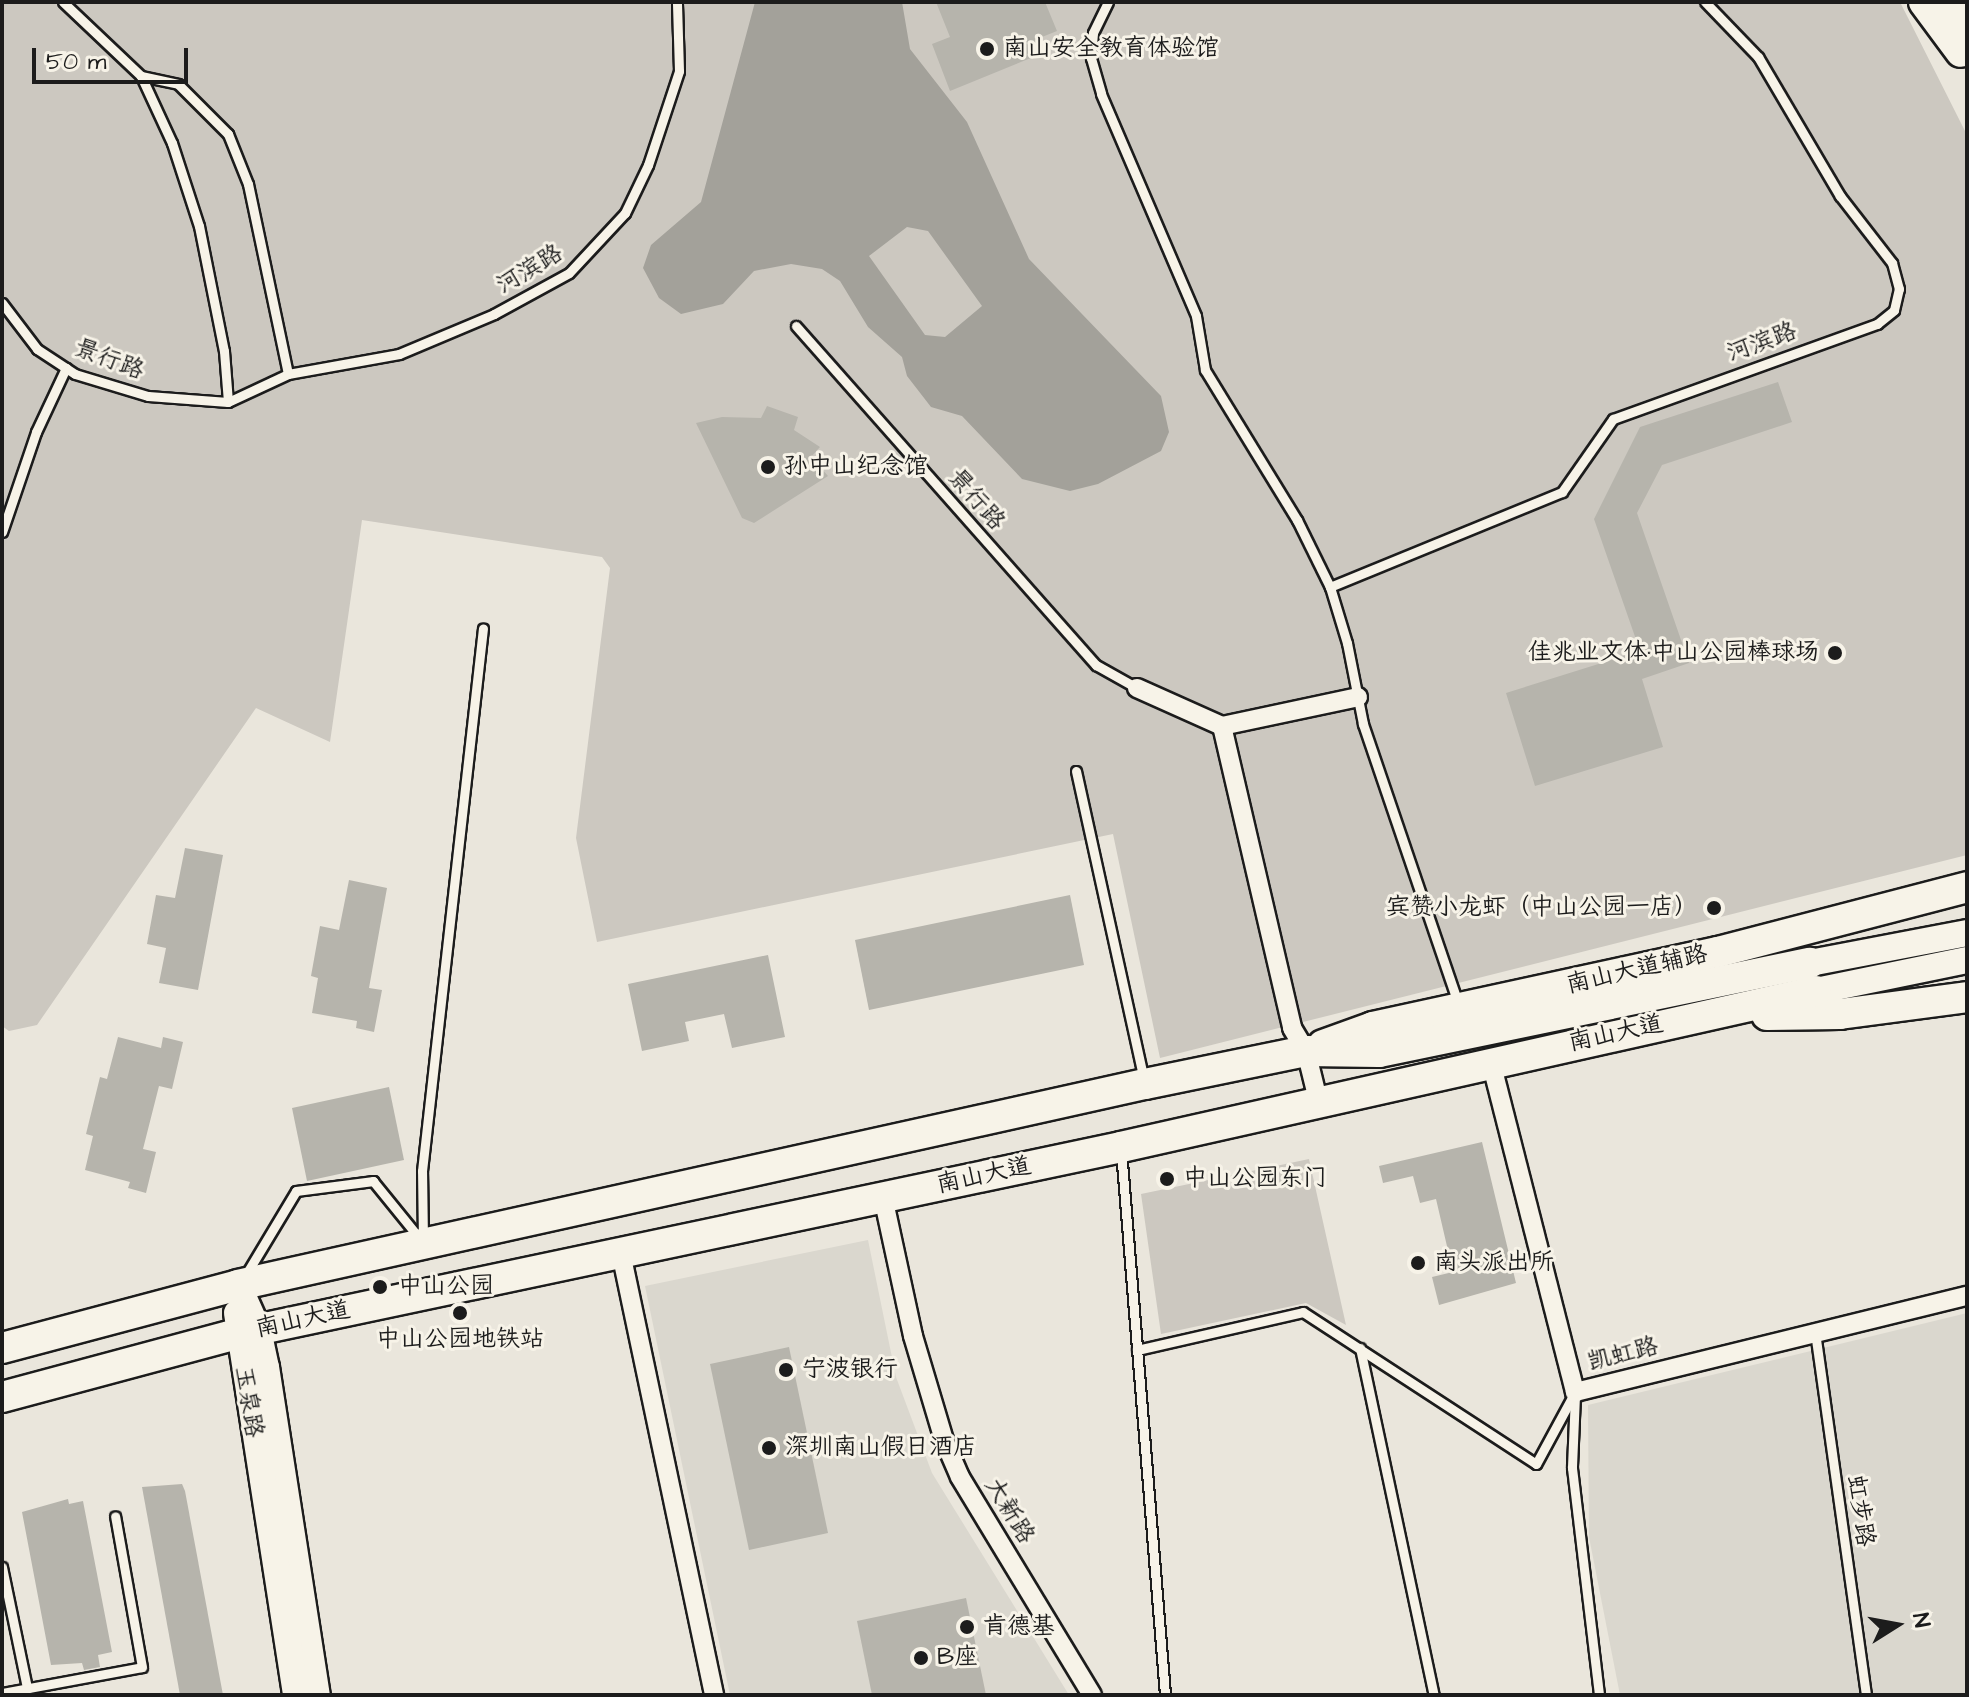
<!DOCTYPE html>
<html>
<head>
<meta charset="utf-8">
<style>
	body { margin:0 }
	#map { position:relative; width:1969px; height:1697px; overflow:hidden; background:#eae6dc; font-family:"Architects Daughter","LXGW WenKai TC",sans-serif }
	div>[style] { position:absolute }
	.built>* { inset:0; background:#dad7ce }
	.green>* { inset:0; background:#ccc8c0 }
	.water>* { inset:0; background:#a3a19a }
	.building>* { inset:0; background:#b6b4ac }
	.roads { filter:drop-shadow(2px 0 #1c1c1c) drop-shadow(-2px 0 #1c1c1c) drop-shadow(0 2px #1c1c1c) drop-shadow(0 -2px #1c1c1c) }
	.lane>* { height:9px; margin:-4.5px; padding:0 4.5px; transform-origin:4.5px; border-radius:4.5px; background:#f7f3e8 }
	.street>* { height:18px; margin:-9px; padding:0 9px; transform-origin:9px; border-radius:9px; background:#f7f3e8 }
	.secondary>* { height:26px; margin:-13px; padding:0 13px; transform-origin:13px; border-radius:13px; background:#f7f3e8 }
	.primary>* { height:30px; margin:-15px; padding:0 15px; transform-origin:15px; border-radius:15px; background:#f7f3e8 }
	.highway>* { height:34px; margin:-17px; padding:0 17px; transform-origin:17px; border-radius:17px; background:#f7f3e8 }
	.dots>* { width:22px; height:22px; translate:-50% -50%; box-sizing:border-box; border:4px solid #f7f3e8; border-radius:50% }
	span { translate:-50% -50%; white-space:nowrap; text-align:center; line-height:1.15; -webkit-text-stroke:6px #f7f3e8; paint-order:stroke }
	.poi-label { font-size:24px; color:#1c1c1c }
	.left { translate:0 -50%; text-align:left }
	.right { translate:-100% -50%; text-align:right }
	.street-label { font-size:24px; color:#1c1c1c }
	.frame { position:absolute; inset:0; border:4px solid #1c1c1c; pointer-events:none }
	.north { position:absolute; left:1857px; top:1585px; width:80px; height:80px; -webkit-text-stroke:6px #f7f3e8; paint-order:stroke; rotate:79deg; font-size:22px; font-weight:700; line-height:32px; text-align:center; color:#1c1c1c }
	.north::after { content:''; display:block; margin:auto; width:28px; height:36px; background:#1c1c1c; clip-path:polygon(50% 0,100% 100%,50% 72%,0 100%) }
	.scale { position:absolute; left:32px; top:48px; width:156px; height:36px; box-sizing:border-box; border:4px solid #1c1c1c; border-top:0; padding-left:10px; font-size:24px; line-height:28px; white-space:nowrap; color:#1c1c1c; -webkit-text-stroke:6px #f7f3e8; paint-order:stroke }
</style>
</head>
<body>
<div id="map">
	<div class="built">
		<div style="clip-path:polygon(868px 1240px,896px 1377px,932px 1473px,1069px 1695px,730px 1695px,645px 1286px)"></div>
		<div style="clip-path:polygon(1967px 1313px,1967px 1695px,1620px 1695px,1589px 1537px,1588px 1405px)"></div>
	</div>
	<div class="green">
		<div style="clip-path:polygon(2px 2px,1900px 2px,1967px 135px,1967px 855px,1160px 1058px,1113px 834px,597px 942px,576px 838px,610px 568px,602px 557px,362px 520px,330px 742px,256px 708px,37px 1025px,9px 1031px,2px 1026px)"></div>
		<div style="clip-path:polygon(1309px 1159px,1346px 1325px,1306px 1303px,1161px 1334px,1141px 1194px)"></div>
	</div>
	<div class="water">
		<div style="clip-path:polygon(evenodd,755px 2px,902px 2px,910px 49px,967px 122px,1029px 259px,1161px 396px,1169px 432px,1161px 451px,1098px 484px,1070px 491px,1022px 479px,962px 416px,931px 407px,907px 376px,902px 357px,868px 327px,840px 281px,822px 269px,791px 264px,754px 271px,723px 304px,681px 314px,659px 298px,643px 268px,651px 245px,701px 202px,755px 2px,907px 227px,928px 231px,982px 306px,945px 337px,925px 335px,869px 256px,907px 227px)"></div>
	</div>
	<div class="building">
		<div style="clip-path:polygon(936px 2px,1045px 2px,1057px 31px,1037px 39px,1043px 53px,950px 91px,932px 44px,950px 37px)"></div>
		<div style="clip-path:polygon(1778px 382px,1792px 422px,1662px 465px,1637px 513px,1689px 663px,1642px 679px,1663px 747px,1535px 786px,1506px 693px,1640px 651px,1594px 519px,1640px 427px)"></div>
		<div style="clip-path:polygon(767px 406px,798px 417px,794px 430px,820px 447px,811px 457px,828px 476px,754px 523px,742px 518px,696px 423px,722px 417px,761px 418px)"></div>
		<div style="clip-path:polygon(185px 848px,223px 855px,198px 990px,159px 983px,166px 948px,147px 944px,156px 895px,175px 898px)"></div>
		<div style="clip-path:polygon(349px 880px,387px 888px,369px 988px,382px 990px,374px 1032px,356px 1028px,357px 1021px,312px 1013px,318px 978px,311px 976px,320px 926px,339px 930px)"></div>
		<div style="clip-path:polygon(1070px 895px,1084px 965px,869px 1010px,855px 940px)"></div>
		<div style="clip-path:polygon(768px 955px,785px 1037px,732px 1048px,724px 1014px,685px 1022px,689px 1041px,642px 1051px,628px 984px)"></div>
		<div style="clip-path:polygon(118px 1037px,161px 1048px,163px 1037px,183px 1042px,172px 1089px,159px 1086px,143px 1149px,156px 1152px,146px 1193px,128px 1188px,130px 1182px,85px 1170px,93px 1136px,86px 1134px,100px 1077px,107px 1079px)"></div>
		<div style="clip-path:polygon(389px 1087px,404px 1160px,307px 1181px,292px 1108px)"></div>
		<div style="clip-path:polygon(1482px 1142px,1516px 1283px,1439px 1305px,1432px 1277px,1453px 1272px,1436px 1199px,1420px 1203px,1413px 1176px,1383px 1183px,1379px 1166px)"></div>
		<div style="clip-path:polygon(789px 1347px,828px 1533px,749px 1550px,710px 1364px)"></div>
		<div style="clip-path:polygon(182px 1484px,185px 1491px,223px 1695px,180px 1695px,142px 1487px)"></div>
		<div style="clip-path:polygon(68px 1499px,69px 1504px,83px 1501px,112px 1652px,98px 1655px,100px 1667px,84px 1670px,82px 1663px,51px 1665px,22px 1512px)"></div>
		<div style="clip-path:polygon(966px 1598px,986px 1695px,872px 1695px,857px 1621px)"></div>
	</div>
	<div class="roads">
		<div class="lane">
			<div style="left:63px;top:2px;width:108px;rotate:43.5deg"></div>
			<div style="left:141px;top:76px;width:74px;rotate:65.2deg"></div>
			<div style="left:172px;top:143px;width:87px;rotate:72deg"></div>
			<div style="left:199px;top:226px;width:127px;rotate:78.7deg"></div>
			<div style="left:224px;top:351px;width:51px;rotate:85.5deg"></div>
			<div style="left:1108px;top:2px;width:34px;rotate:116deg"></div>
			<div style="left:1093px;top:33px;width:25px;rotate:95deg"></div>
			<div style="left:1091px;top:58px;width:37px;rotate:74deg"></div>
			<div style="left:1101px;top:94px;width:241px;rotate:66.8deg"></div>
			<div style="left:1196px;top:316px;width:55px;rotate:80.5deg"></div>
			<div style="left:1205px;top:370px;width:176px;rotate:58.5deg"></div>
			<div style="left:1297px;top:520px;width:75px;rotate:63.8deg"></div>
			<div style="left:1330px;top:587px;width:59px;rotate:73.1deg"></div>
			<div style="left:1347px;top:643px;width:83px;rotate:78.8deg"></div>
			<div style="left:1363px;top:724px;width:295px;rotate:71.2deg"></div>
			<div style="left:141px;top:76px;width:38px;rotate:12deg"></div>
			<div style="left:178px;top:84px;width:71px;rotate:45deg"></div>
			<div style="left:228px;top:134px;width:54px;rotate:68.2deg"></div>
			<div style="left:248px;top:184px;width:194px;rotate:78.1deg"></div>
			<div style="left:2px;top:303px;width:58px;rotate:52.7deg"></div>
			<div style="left:37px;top:349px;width:45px;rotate:33.3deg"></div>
			<div style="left:75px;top:374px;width:76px;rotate:16.8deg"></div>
			<div style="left:148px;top:396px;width:80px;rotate:4.3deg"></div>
			<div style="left:796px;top:326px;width:453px;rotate:48.5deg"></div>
			<div style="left:1096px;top:665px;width:47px;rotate:29.3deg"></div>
			<div style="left:228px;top:402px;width:66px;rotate:-25deg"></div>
			<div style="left:288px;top:374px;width:113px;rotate:-10.2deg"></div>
			<div style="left:399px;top:354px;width:103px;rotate:-22.8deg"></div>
			<div style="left:494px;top:314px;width:85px;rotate:-28.7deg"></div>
			<div style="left:569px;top:273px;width:82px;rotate:-47deg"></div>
			<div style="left:625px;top:213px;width:53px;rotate:-64.4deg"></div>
			<div style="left:648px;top:165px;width:99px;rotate:-71.7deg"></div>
			<div style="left:679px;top:71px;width:69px;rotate:-91.7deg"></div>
			<div style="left:2px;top:532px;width:106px;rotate:-71.2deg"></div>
			<div style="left:36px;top:432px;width:71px;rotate:-64.9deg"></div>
			<div style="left:1330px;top:587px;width:251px;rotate:-22.3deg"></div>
			<div style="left:1562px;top:492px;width:89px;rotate:-55.1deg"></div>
			<div style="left:1613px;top:419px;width:281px;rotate:-19.8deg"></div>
			<div style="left:1877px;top:324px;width:22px;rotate:-39deg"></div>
			<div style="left:1894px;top:310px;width:22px;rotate:-77deg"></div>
			<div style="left:1899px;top:289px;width:27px;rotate:-105deg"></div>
			<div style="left:1892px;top:263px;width:85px;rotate:-127.8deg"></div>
			<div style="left:1840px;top:196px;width:161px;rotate:-120.5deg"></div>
			<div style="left:1758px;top:57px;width:76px;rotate:-133.9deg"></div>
			<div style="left:1076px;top:771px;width:317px;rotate:77.6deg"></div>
			<div style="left:1121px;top:1150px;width:547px;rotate:85.38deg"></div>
			<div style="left:423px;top:1240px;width:69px;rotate:-90.8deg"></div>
			<div style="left:422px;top:1171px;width:546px;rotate:-83.59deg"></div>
			<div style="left:245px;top:1276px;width:99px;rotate:-59deg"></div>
			<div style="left:296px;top:1191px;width:78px;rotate:-7.4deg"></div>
			<div style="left:373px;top:1181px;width:76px;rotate:50.9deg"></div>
			<div style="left:1815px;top:1332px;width:367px;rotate:82deg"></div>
			<div style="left:1360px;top:1348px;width:355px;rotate:78deg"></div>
			<div style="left:1137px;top:1350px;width:170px;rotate:-12.9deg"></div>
			<div style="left:1303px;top:1312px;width:278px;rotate:33.1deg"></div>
			<div style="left:1536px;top:1464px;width:82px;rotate:-61.6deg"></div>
			<div style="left:1575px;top:1395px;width:73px;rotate:92.4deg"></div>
			<div style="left:1572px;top:1468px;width:229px;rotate:83.2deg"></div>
			<div style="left:2px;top:1567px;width:124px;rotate:78.3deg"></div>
			<div style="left:2px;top:1693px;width:142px;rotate:-10.5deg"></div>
			<div style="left:142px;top:1667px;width:153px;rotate:-100.1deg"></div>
		</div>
		<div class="street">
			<div style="left:1137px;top:688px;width:93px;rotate:24.1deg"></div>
			<div style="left:1222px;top:726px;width:139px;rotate:-12deg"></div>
			<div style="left:1222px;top:726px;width:310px;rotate:76.9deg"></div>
			<div style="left:1292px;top:1028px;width:27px;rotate:59deg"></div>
			<div style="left:1306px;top:1051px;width:50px;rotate:76.2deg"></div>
			<div style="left:1491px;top:1062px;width:341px;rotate:75.7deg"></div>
			<div style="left:1575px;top:1392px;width:404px;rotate:-13.8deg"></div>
			<div style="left:883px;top:1197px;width:142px;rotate:77.8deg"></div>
			<div style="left:913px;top:1336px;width:109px;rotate:73.4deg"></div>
			<div style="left:944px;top:1440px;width:40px;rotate:66.6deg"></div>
			<div style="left:960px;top:1477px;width:255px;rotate:58.8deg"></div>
			<div style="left:621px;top:1253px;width:452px;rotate:78.1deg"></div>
		</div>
		<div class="secondary">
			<div style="left:1810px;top:963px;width:160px;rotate:-10.8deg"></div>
			<div style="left:1816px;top:991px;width:154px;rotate:-11.6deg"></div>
			<div style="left:238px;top:1285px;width:49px;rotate:66deg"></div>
			<div style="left:258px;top:1330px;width:38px;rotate:78deg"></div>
			<div style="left:266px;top:1367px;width:332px;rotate:81.2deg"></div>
			<div style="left:237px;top:1313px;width:387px;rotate:81.2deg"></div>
		</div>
		<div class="primary">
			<div style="left:1924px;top:2px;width:62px;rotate:53.5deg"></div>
			<div style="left:1767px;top:1015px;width:73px;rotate:-0.8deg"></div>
			<div style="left:1840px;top:1014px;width:128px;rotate:-7.6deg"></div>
			<div style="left:1323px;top:1045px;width:53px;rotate:-19.8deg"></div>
			<div style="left:1373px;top:1027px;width:353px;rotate:-12.3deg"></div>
			<div style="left:1718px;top:952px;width:257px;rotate:-14.6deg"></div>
			<div style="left:2px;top:1348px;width:244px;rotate:-14.9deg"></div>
			<div style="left:238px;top:1285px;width:929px;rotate:-12.5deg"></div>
			<div style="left:1145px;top:1084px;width:164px;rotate:-11.6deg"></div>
			<div style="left:1306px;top:1051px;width:73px;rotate:0.8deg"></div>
			<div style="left:1379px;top:1052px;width:440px;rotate:-11.7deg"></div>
			<div style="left:2px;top:1397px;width:243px;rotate:-15deg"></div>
			<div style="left:237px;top:1334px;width:904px;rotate:-11.94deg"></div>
			<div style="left:1121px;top:1147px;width:712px;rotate:-12.65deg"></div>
		</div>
		<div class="highway">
			<div style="left:1948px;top:2px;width:47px;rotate:66.2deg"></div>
		</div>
	</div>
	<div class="dots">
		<div style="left:987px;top:49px;background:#1c1c1c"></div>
		<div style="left:768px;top:467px;background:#1c1c1c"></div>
		<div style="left:1835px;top:653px;background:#1c1c1c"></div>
		<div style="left:1714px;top:908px;background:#1c1c1c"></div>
		<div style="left:1167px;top:1179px;background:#1c1c1c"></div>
		<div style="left:1418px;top:1263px;background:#1c1c1c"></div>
		<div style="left:380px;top:1287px;background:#1c1c1c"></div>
		<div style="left:460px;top:1313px;background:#1c1c1c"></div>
		<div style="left:786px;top:1370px;background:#1c1c1c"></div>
		<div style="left:769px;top:1448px;background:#1c1c1c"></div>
		<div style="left:967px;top:1627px;background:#1c1c1c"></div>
		<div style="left:921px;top:1658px;background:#1c1c1c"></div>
	</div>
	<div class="poi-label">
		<span class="left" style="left:1003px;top:49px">南山安全教育体验馆</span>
		<span class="left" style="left:784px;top:467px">孙中山纪念馆</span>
		<span class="right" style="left:1819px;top:653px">佳兆业文体·中山公园棒球场</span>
		<span class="right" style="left:1698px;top:908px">宾赞小龙虾（中山公园一店）</span>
		<span class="left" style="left:1183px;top:1179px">中山公园东门</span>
		<span class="left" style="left:1434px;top:1263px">南头派出所</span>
		<span class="left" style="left:398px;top:1287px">中山公园</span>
		<span style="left:460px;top:1340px">中山公园地铁站</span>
		<span class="left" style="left:802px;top:1370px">宁波银行</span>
		<span class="left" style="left:785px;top:1448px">深圳南山假日酒店</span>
		<span class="left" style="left:983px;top:1627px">肯德基</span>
		<span class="left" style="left:937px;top:1658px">B座</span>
	</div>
	<div class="street-label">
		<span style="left:530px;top:270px;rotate:-31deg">河滨路</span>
		<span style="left:1762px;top:343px;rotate:-20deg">河滨路</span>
		<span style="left:109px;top:360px;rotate:21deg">景行路</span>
		<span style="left:976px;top:500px;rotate:49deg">景行路</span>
		<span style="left:1637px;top:970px;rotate:-13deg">南山大道辅路</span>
		<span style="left:1616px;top:1034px;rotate:-12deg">南山大道</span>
		<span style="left:984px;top:1176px;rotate:-12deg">南山大道</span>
		<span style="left:303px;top:1320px;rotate:-12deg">南山大道</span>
		<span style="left:1623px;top:1355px;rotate:-14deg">凯虹路</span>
		<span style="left:248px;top:1402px;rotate:81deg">玉泉路</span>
		<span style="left:1009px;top:1511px;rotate:59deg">大新路</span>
		<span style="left:1860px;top:1511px;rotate:82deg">虹步路</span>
	</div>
	<div class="frame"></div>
	<div class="north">N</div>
	<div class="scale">50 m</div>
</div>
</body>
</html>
